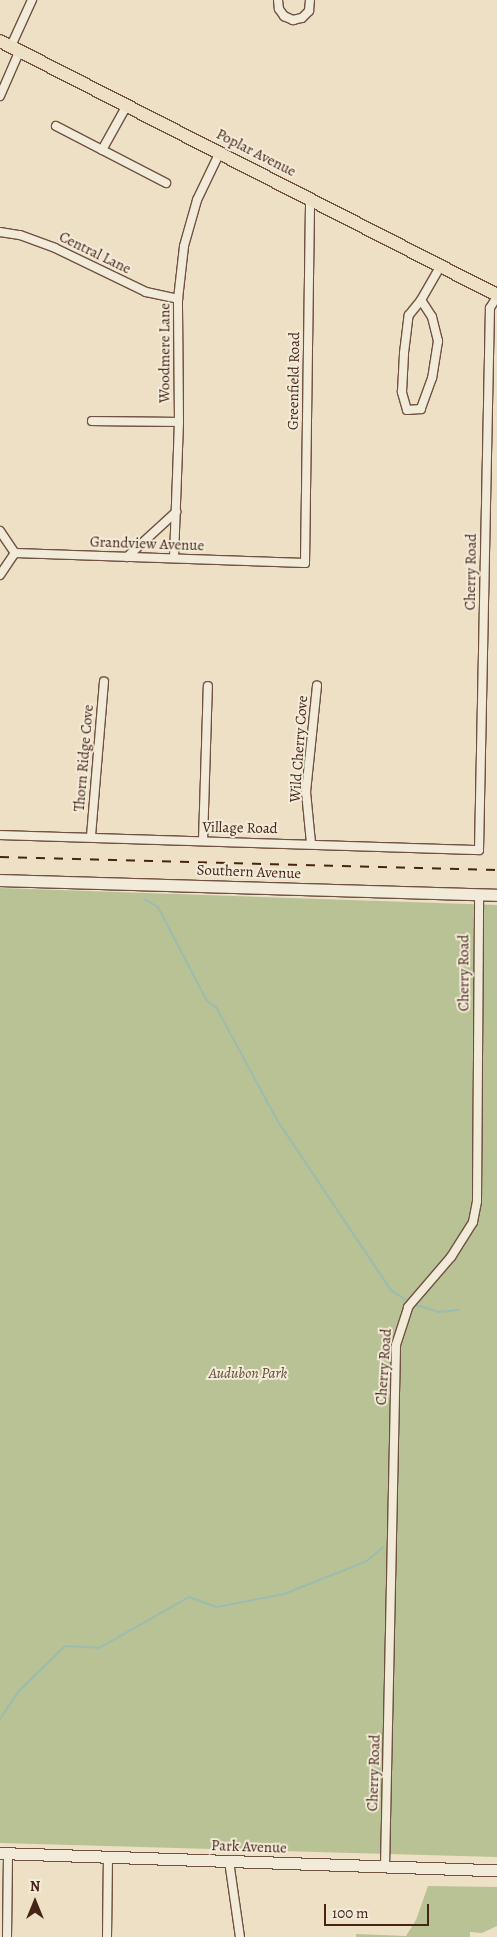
<!DOCTYPE html>
<html>
<head>
<meta charset="utf-8">
<style>
	body { margin:0 }
	#map { position:relative; width:497px; height:1937px; overflow:hidden; background:#ede0c5; font-family:Alegreya,serif }
	div>[style] { position:absolute }
	.green>* { inset:0; background:#b9c294 }
	.stream>* { height:2px; margin:-1px; padding:0 1px; transform-origin:1px; border-radius:1px; background:#9abdb0 }
	.roads { filter:drop-shadow(1px 0 #6f5242) drop-shadow(-1px 0 #6f5242) drop-shadow(0 1px #6f5242) drop-shadow(0 -1px #6f5242) }
	.street>* { height:8px; margin:-4px; padding:0 4px; transform-origin:4px; border-radius:4px; background:#f3ebd9 }
	.secondary>* { height:11px; margin:-5.5px; padding:0 5.5px; transform-origin:5.5px; border-radius:5.5px; background:#f3ebd9 }
	.primary>* { height:12px; margin:-6px; padding:0 6px; transform-origin:6px; border-radius:6px; background:#ede0c5 }
	.rail>* { height:2px; margin-top:-1px; transform-origin:0; background:repeating-linear-gradient(90deg,#452317 0 9px,transparent 0 18px) }
	span { translate:-50% -50%; white-space:nowrap; text-align:center; line-height:1.15; -webkit-text-stroke:4px #f3ebd9; paint-order:stroke }
	.street-label { font-size:15px; color:#452317 }
	.park-label { font-size:15px; color:#624b36; font-style:italic }
	.north { position:absolute; left:10px; top:1877px; width:50px; height:50px; -webkit-text-stroke:4px #f3ebd9; paint-order:stroke; rotate:0deg; font-size:14px; font-weight:700; line-height:20px; text-align:center; color:#452317 }
	.north::after { content:''; display:block; margin:auto; width:18px; height:22px; background:#452317; clip-path:polygon(50% 0,100% 100%,50% 72%,0 100%) }
	.scale { position:absolute; left:324px; top:1904px; width:105px; height:22px; box-sizing:border-box; border:2px solid #452317; border-top:0; padding-left:6px; font-size:15px; line-height:18px; white-space:nowrap; color:#452317; -webkit-text-stroke:4px #f3ebd9; paint-order:stroke }
</style>
</head>
<body>
<div id="map">
	<div class="green">
		<div style="clip-path:polygon(0 888px,497px 905px,497px 1857px,0 1843px)"></div>
		<div style="clip-path:polygon(428px 1886px,497px 1887px,497px 1926px,482px 1933px,470px 1932px,470px 1937px,356px 1937px,356px 1934px,406px 1936px,416px 1920px)"></div>
	</div>
	<div class="stream">
		<div style="left:144px;top:899px;width:16px;rotate:30deg"></div>
		<div style="left:158px;top:907px;width:106px;rotate:62.5deg"></div>
		<div style="left:207px;top:1001px;width:11px;rotate:34deg"></div>
		<div style="left:216px;top:1007px;width:128px;rotate:61.6deg"></div>
		<div style="left:277px;top:1120px;width:205px;rotate:56.2deg"></div>
		<div style="left:391px;top:1290px;width:18px;rotate:34deg"></div>
		<div style="left:416px;top:1305px;width:24px;rotate:17deg"></div>
		<div style="left:439px;top:1312px;width:20px;rotate:-6deg"></div>
		<div style="left:0;top:1719px;width:34px;rotate:-56deg"></div>
		<div style="left:19px;top:1691px;width:64px;rotate:-44.4deg"></div>
		<div style="left:65px;top:1646px;width:34px;rotate:3deg"></div>
		<div style="left:99px;top:1648px;width:103px;rotate:-29.5deg"></div>
		<div style="left:189px;top:1597px;width:30px;rotate:20deg"></div>
		<div style="left:217px;top:1607px;width:68px;rotate:-11deg"></div>
		<div style="left:284px;top:1594px;width:89px;rotate:-21.7deg"></div>
		<div style="left:367px;top:1561px;width:21px;rotate:-41deg"></div>
	</div>
	<div class="roads">
		<div class="street">
			<div style="left:278px;top:0;width:9px;rotate:84deg"></div>
			<div style="left:279px;top:9px;width:9px;rotate:54deg"></div>
			<div style="left:284px;top:16px;width:10px;rotate:24deg"></div>
			<div style="left:293px;top:20px;width:9px;rotate:-13deg"></div>
			<div style="left:302px;top:18px;width:10px;rotate:-45deg"></div>
			<div style="left:309px;top:11px;width:11px;rotate:-85deg"></div>
			<div style="left:11px;top:46px;width:51px;rotate:-65.5deg"></div>
			<div style="left:0;top:96px;width:50px;rotate:-66.5deg"></div>
			<div style="left:56px;top:126px;width:124px;rotate:27.4deg"></div>
			<div style="left:102px;top:150px;width:51px;rotate:-60.9deg"></div>
			<div style="left:0;top:232px;width:20px;rotate:9deg"></div>
			<div style="left:20px;top:235px;width:37px;rotate:20deg"></div>
			<div style="left:55px;top:248px;width:101px;rotate:25.8deg"></div>
			<div style="left:146px;top:292px;width:33px;rotate:12deg"></div>
			<div style="left:421px;top:300px;width:20px;rotate:57deg"></div>
			<div style="left:432px;top:317px;width:25px;rotate:76deg"></div>
			<div style="left:438px;top:341px;width:37px;rotate:99deg"></div>
			<div style="left:432px;top:378px;width:33px;rotate:110deg"></div>
			<div style="left:421px;top:409px;width:14px;rotate:176deg"></div>
			<div style="left:407px;top:410px;width:19px;rotate:-106deg"></div>
			<div style="left:402px;top:392px;width:39px;rotate:-87deg"></div>
			<div style="left:404px;top:353px;width:38px;rotate:-83deg"></div>
			<div style="left:409px;top:315px;width:19px;rotate:-51deg"></div>
			<div style="left:421px;top:300px;width:38px;rotate:-60deg"></div>
			<div style="left:92px;top:421px;width:87px;rotate:0.7deg"></div>
			<div style="left:0;top:531px;width:27px;rotate:56deg"></div>
			<div style="left:15px;top:553px;width:290px;rotate:2deg"></div>
			<div style="left:305px;top:563px;width:364px;rotate:-89.2deg"></div>
			<div style="left:127px;top:557px;width:67px;rotate:-42.6deg"></div>
			<div style="left:174px;top:558px;width:136px;rotate:-87.9deg"></div>
			<div style="left:179px;top:422px;width:123px;rotate:-90.5deg"></div>
			<div style="left:178px;top:299px;width:53px;rotate:-83.5deg"></div>
			<div style="left:184px;top:246px;width:48px;rotate:-74.2deg"></div>
			<div style="left:197px;top:200px;width:51px;rotate:-64.4deg"></div>
			<div style="left:0;top:575px;width:27px;rotate:-56deg"></div>
			<div style="left:0;top:835px;width:479px;rotate:1.8deg"></div>
			<div style="left:479px;top:850px;width:542px;rotate:-88.84deg"></div>
			<div style="left:490px;top:308px;width:13px;rotate:-58deg"></div>
			<div style="left:91px;top:836px;width:155px;rotate:-85.2deg"></div>
			<div style="left:203px;top:841px;width:155px;rotate:-88.2deg"></div>
			<div style="left:311px;top:843px;width:51px;rotate:-95.6deg"></div>
			<div style="left:306px;top:792px;width:107px;rotate:-84.1deg"></div>
			<div style="left:229px;top:1861px;width:77px;rotate:81.8deg"></div>
			<div style="left:385px;top:1867px;width:522px;rotate:-88.79deg"></div>
			<div style="left:396px;top:1345px;width:40px;rotate:-72deg"></div>
			<div style="left:408px;top:1307px;width:66px;rotate:-49.3deg"></div>
			<div style="left:451px;top:1257px;width:41px;rotate:-57.8deg"></div>
			<div style="left:473px;top:1222px;width:21px;rotate:-79deg"></div>
			<div style="left:477px;top:1201px;width:307px;rotate:-89.6deg"></div>
			<div style="left:7px;top:1937px;width:84px;rotate:-89.3deg"></div>
			<div style="left:107px;top:1937px;width:80px;rotate:-89.3deg"></div>
		</div>
		<div class="secondary">
			<div style="left:0;top:880px;width:497px;rotate:1.7deg"></div>
			<div style="left:0;top:1853px;width:497px;rotate:2deg"></div>
		</div>
		<div class="primary">
			<div style="left:0;top:41px;width:558px;rotate:27.07deg"></div>
		</div>
	</div>
	<div class="rail">
		<div style="left:0;top:857px;width:497px;rotate:1.5deg"></div>
	</div>
	<div class="street-label">
		<span style="left:256px;top:153px;rotate:27deg">Poplar Avenue</span>
		<span style="left:95px;top:253px;rotate:26deg">Central Lane</span>
		<span style="left:165px;top:353px;rotate:-90deg">Woodmere Lane</span>
		<span style="left:294px;top:381px;rotate:-89deg">Greenfield Road</span>
		<span style="left:147px;top:544px;rotate:2deg">Grandview Avenue</span>
		<span style="left:471px;top:572px;rotate:-89deg">Cherry Road</span>
		<span style="left:299px;top:749px;rotate:-86deg">Wild Cherry Cove</span>
		<span style="left:84px;top:758px;rotate:-85deg">Thorn Ridge Cove</span>
		<span style="left:240px;top:828px;rotate:1deg">Village Road</span>
		<span style="left:249px;top:872px;rotate:2deg">Southern Avenue</span>
		<span style="left:464px;top:973px;rotate:-90deg">Cherry Road</span>
		<span style="left:384px;top:1367px;rotate:-86deg">Cherry Road</span>
		<span style="left:374px;top:1773px;rotate:-88deg">Cherry Road</span>
		<span style="left:249px;top:1847px;rotate:2deg">Park Avenue</span>
	</div>
	<div class="park-label">
		<span style="left:248px;top:1374px">Audubon Park</span>
	</div>
	<div class="north">N</div>
	<div class="scale">100 m</div>
</div>
</body>
</html>
